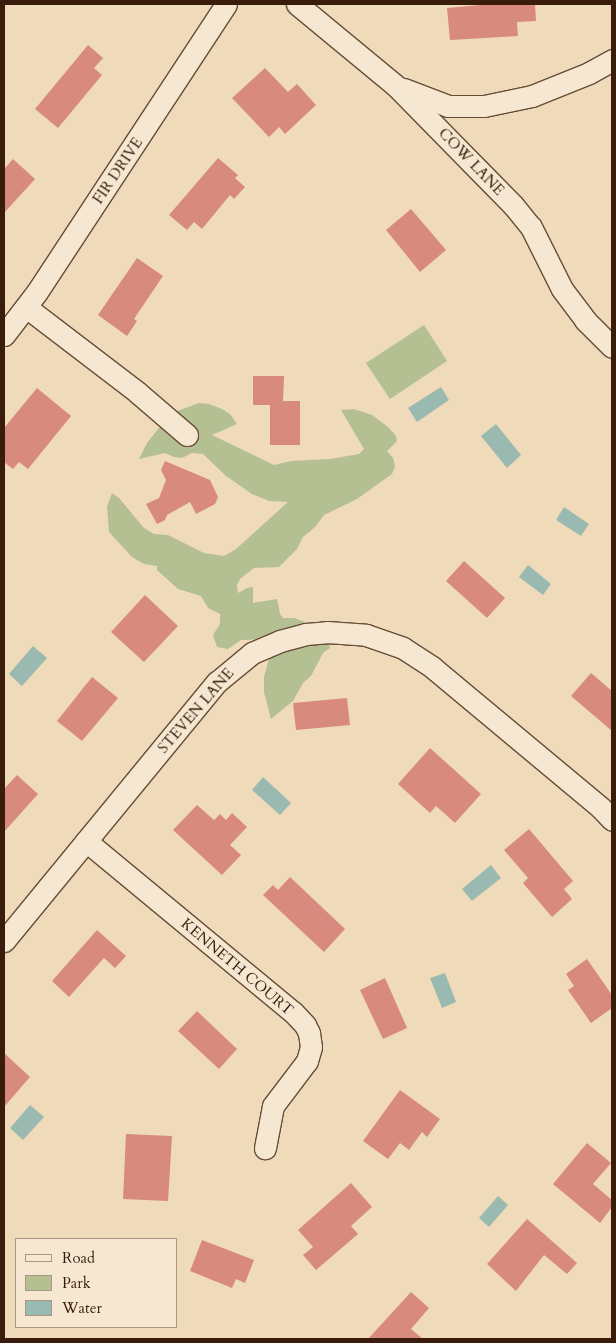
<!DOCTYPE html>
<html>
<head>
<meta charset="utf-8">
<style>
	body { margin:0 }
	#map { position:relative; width:616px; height:1343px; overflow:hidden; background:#efdab9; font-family:Cardo,serif }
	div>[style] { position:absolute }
	.green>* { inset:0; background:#b5c092 }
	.water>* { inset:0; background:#9abab1 }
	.building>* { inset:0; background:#d88a7f }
	.roads { filter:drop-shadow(1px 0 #674c37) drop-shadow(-1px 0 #674c37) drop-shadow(0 1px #674c37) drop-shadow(0 -1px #674c37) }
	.minor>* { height:21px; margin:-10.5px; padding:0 10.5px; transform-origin:10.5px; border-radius:10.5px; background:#f5e7d2 }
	span { translate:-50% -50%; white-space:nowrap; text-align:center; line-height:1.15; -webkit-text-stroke:4.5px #f5e7d2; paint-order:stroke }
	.street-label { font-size:15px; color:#3a1c0c }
	.frame { position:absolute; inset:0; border:5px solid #3a1c0c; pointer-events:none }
	.legend { position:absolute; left:15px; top:1238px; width:162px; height:90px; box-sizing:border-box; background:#f5e7d2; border:1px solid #aa9683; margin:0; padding:6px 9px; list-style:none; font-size:15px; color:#3a1c0c }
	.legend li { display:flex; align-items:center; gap:10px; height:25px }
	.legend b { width:25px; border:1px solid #aa9683 }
</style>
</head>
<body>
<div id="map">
	<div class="green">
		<div style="clip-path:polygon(424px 325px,447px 361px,390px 399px,366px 363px)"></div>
		<div style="clip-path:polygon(199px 403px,209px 404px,222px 409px,230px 414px,237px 424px,212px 435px,274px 465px,291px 461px,330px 459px,359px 454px,364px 449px,341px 410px,354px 409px,372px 415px,388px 427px,396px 436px,397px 441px,387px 451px,393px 458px,395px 466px,392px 474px,357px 499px,324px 515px,315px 527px,303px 537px,297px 549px,279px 567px,254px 568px,240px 579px,237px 585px,238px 593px,247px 588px,253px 587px,253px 603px,277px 599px,280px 614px,283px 618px,294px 618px,319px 627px,328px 639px,330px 648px,323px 653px,311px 676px,303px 683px,293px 701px,271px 719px,264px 692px,264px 677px,270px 655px,268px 639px,241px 640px,228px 649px,217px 647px,213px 635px,220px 624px,220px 614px,208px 608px,201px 596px,178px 589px,157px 570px,157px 566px,144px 564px,132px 557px,109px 532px,107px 507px,112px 493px,119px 498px,144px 528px,154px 534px,168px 535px,204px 553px,224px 556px,236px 549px,288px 502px,269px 501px,252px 494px,226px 476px,203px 454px,192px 453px,182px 458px,174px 457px,165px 453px,139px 459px,147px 443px,162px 424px,175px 412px)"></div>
	</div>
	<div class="water">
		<div style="clip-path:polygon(441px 387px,449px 400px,417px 422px,408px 408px)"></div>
		<div style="clip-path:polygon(496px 424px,521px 455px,507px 468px,481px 436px)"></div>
		<div style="clip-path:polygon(564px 507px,589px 524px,581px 536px,556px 520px)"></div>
		<div style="clip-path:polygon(528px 565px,551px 584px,543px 595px,519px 577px)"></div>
		<div style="clip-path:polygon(33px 646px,47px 658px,22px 686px,9px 674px)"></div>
		<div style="clip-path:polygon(263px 777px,291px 803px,280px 815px,252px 790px)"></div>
		<div style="clip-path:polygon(491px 865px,501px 878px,472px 901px,462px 889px)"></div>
		<div style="clip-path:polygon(445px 973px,456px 1002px,442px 1008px,430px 978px)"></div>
		<div style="clip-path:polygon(30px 1105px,44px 1117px,23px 1140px,10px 1128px)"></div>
		<div style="clip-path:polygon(498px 1196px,508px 1205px,489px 1227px,479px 1218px)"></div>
	</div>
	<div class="building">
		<div style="clip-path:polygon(492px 4px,535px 4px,536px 21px,517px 22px,518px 36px,450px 40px,447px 8px)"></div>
		<div style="clip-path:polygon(88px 45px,103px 58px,94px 68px,102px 75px,58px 128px,35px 109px)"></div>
		<div style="clip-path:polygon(265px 68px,288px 92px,297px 84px,316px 105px,285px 134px,279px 127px,269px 137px,232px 98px)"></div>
		<div style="clip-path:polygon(218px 158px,238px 175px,235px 178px,245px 187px,234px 199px,230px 195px,202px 229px,194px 222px,187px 230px,169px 215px)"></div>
		<div style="clip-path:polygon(13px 159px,35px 179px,4px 213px,4px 169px)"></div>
		<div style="clip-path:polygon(411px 209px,446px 250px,420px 272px,386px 230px)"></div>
		<div style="clip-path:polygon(137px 258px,163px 276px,134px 319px,137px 321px,127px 336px,98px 315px)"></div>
		<div style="clip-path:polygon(253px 376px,284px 376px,283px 401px,300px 401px,300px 445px,270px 445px,270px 405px,253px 405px)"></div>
		<div style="clip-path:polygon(37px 388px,71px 416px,28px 469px,19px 462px,13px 469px,4px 462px,4px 428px)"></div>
		<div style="clip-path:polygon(165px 461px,210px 480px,218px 497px,215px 504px,196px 514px,190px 502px,167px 515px,165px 520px,157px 524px,146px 504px,159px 498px,166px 480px,161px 470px)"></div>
		<div style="clip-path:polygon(464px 561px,505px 598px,487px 618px,446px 581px)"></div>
		<div style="clip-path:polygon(145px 595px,178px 626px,144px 662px,111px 632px)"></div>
		<div style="clip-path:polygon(591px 673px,612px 691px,612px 731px,571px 696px)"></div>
		<div style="clip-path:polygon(92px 677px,118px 698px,82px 741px,57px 721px)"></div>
		<div style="clip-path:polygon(347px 698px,350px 725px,296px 730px,293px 703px)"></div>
		<div style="clip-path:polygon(430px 748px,481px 794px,455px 823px,436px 806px,430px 813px,398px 784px)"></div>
		<div style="clip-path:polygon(17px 775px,38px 794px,4px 832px,4px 789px)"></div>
		<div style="clip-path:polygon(197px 805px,214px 820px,220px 814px,226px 820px,232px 813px,247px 827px,230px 845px,241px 855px,222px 875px,173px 830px)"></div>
		<div style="clip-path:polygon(529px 829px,573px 881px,564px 889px,572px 899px,552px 917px,523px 883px,528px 878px,504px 850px)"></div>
		<div style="clip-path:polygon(290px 877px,345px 929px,324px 952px,263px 895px,273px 885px,278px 890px)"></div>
		<div style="clip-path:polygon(97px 930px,126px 956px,115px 968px,104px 958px,69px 997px,52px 981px)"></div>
		<div style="clip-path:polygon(587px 959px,612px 995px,612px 1008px,591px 1023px,568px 990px,574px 986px,566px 974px)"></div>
		<div style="clip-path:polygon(385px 978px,407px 1028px,383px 1039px,360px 990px)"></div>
		<div style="clip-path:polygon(197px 1011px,237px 1049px,219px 1069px,178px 1031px)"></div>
		<div style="clip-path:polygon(4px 1053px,30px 1077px,4px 1107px)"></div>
		<div style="clip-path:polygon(400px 1090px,440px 1119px,427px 1137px,422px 1132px,409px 1150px,400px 1143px,388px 1159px,363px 1141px)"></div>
		<div style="clip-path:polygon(126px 1134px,172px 1136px,168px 1201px,123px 1199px)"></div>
		<div style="clip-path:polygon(587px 1143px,611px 1163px,593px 1184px,612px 1200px,612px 1207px,600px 1223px,553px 1184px)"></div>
		<div style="clip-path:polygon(351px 1183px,372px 1207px,351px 1226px,358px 1234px,316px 1270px,303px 1255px,313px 1247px,298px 1230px)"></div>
		<div style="clip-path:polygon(527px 1219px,577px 1263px,567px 1274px,544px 1255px,516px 1291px,487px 1264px)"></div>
		<div style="clip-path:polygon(202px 1240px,254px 1260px,245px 1283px,236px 1279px,232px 1288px,190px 1271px)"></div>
		<div style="clip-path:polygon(411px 1292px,429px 1308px,411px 1329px,423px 1339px,368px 1339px)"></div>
	</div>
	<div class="roads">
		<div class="minor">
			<div style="left:297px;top:4px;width:129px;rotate:39.6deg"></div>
			<div style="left:396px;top:86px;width:167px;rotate:45.5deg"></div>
			<div style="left:513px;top:205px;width:28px;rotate:51deg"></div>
			<div style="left:531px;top:227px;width:69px;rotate:63.4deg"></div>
			<div style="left:562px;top:289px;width:39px;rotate:53deg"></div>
			<div style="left:585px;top:320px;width:38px;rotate:45deg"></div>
			<div style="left:404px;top:89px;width:47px;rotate:21.1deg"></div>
			<div style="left:448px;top:106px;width:36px"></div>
			<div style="left:484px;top:106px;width:49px;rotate:-11.8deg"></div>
			<div style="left:532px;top:96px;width:61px;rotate:-22deg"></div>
			<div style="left:589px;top:73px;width:26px;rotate:-29deg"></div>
			<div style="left:26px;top:307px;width:140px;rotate:37.4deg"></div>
			<div style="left:137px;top:392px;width:66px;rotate:40.7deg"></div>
			<div style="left:4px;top:335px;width:54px;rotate:-52.5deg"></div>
			<div style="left:37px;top:292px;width:344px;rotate:-56.7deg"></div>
			<div style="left:86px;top:841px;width:268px;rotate:39.6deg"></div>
			<div style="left:293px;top:1012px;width:18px;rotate:47deg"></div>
			<div style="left:305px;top:1025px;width:9px;rotate:63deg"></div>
			<div style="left:309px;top:1033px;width:14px;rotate:82deg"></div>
			<div style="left:311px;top:1047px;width:15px;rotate:106deg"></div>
			<div style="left:307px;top:1061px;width:56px;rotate:127.1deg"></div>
			<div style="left:273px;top:1106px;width:43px;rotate:100.8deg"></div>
			<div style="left:4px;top:941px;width:335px;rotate:-50.6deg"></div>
			<div style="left:217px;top:682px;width:45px;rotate:-39.6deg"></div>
			<div style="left:252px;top:653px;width:30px;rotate:-23deg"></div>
			<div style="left:280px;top:641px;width:27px;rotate:-15deg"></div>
			<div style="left:306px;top:634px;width:21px;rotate:-5deg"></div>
			<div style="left:327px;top:632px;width:39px;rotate:4deg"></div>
			<div style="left:366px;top:635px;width:39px;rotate:19deg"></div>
			<div style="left:403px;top:648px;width:35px;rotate:33deg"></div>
			<div style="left:432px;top:667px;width:220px;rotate:39.8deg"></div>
			<div style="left:601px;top:808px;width:16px;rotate:47deg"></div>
		</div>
	</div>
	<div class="street-label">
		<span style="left:471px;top:162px;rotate:46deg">COW LANE</span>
		<span style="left:118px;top:171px;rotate:-56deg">FIR DRIVE</span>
		<span style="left:196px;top:711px;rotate:-49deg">STEVEN LANE</span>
		<span style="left:237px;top:967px;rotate:40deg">KENNETH COURT</span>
	</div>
	<div class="frame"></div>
	<ul class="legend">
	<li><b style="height:6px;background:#f5e7d2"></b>Road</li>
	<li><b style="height:14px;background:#b5c092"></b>Park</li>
	<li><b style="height:14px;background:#9abab1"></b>Water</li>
	</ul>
</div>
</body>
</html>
